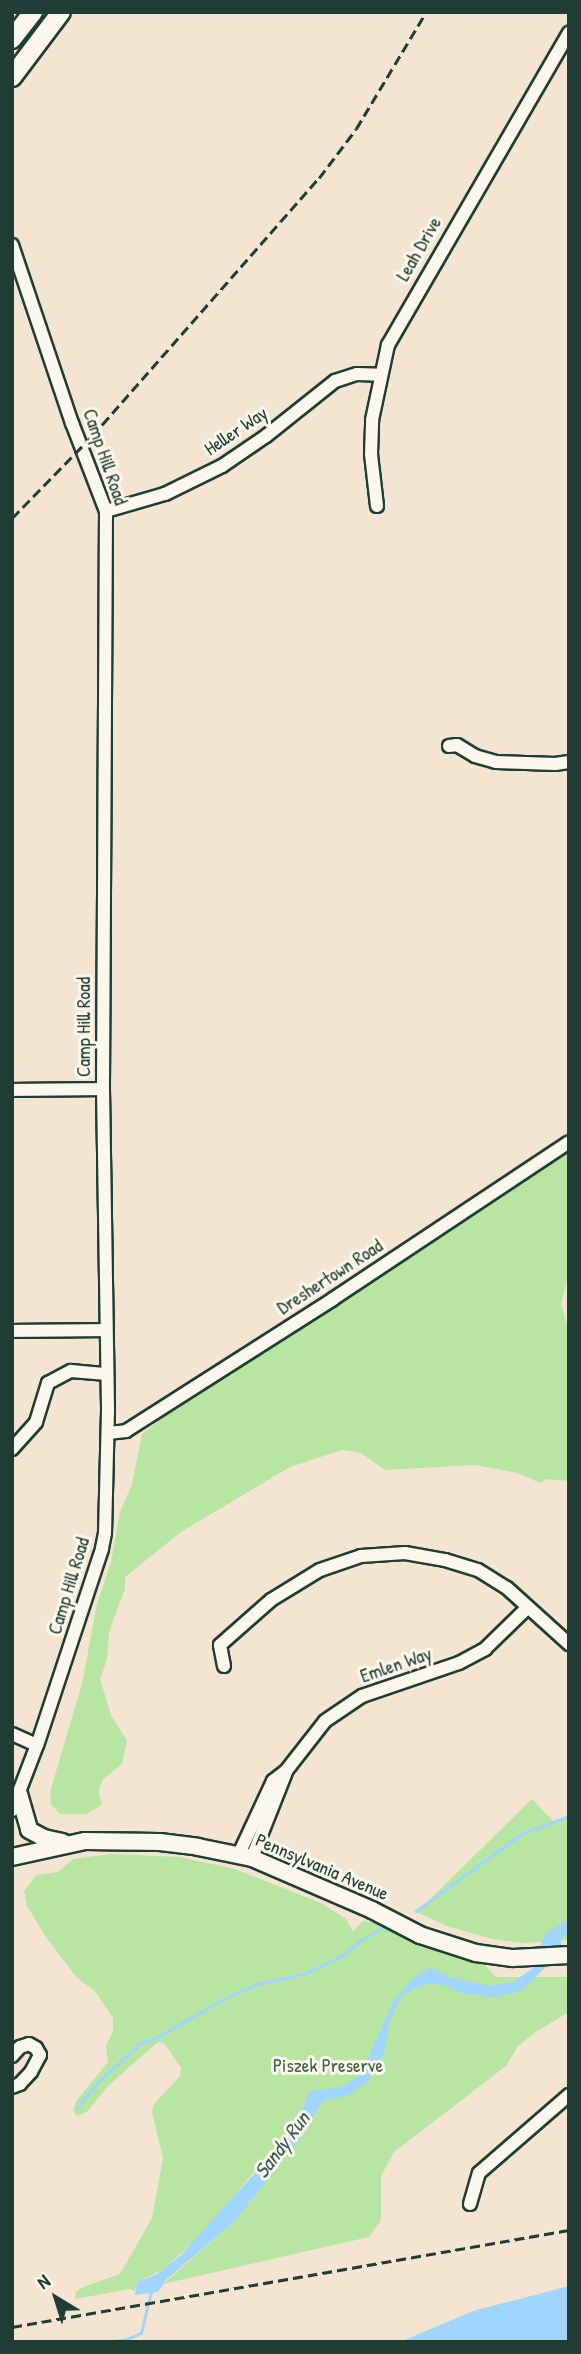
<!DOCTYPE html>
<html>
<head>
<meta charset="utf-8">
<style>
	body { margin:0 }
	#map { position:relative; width:581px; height:2354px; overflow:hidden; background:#f3e5d1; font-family:"Patrick Hand",sans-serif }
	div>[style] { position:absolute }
	.green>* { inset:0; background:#b9e5a3 }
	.water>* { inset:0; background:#9fd5fe }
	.stream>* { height:2.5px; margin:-1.25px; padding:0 1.25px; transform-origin:1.25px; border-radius:1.25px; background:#9fd5fe }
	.roads { filter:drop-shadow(2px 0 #1f3d34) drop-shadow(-2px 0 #1f3d34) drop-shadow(0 2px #1f3d34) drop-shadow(0 -2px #1f3d34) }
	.minor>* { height:12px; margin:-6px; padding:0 6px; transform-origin:6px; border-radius:6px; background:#fbf7ec }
	.major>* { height:16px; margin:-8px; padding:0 8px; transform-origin:8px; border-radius:8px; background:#fbf7ec }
	.highway>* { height:18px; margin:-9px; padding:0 9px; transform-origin:9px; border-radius:9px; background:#fbf7ec }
	.rail>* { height:2.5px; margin-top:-1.25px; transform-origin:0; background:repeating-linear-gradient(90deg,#1f3d34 0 10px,transparent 0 15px) }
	span { translate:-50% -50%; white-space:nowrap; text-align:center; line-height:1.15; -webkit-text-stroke:6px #fbf7ec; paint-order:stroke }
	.street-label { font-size:19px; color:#1f3d34 }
	.park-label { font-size:19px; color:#3e5f4a }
	.water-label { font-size:21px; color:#395b5c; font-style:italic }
	.frame { position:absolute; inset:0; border:14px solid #1f3d34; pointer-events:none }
	.north { position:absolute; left:21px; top:2263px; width:70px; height:70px; -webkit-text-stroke:5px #fbf7ec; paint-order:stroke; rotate:322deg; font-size:19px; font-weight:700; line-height:28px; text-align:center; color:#1f3d34 }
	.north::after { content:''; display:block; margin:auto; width:24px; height:32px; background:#1f3d34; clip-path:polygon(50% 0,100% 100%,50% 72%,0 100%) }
</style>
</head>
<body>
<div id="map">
	<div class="green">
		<div style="clip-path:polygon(569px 1148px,569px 1273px,561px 1304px,569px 1331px,569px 1481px,547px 1479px,540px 1483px,518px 1473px,475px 1465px,385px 1470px,361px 1453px,342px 1450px,290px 1467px,181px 1532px,125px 1577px,125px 1589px,109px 1632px,107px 1659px,100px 1679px,111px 1715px,127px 1741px,122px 1764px,103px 1779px,98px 1792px,102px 1803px,100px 1806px,86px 1814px,60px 1814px,51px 1804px,50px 1792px,82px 1684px,97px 1604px,111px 1562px,120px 1512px,132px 1484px,142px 1434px,194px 1393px)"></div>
		<div style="clip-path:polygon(532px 1799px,554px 1822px,569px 1817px,569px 1940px,524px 1943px,492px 1939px,447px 1926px,417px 1912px)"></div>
		<div style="clip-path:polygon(111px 1854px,180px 1857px,235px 1869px,321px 1903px,346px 1919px,353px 1931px,363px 1921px,375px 1923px,418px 1944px,486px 1966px,496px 1977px,569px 1977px,569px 2012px,537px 2031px,518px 2046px,506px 2066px,394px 2152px,381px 2176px,381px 2220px,369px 2237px,163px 2284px,233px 2223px,275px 2169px,258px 2167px,206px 2230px,164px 2269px,137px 2282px,135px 2291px,130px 2289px,75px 2299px,76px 2292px,83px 2287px,120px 2274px,152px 2218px,163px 2158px,152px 2112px,154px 2104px,180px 2076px,181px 2068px,165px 2044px,158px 2042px,108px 2086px,87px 2112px,77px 2116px,73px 2110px,77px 2100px,108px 2062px,106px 2046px,113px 2031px,113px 2018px,95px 1991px,77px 1978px,48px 1940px,27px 1906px,24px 1891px,37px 1875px,58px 1872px,73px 1859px)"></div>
	</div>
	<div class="water">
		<div style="clip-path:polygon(569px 1919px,569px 1931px,561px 1939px,561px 1946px,547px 1966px,521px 1991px,496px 1997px,463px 1994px,444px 1985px,429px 1984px,419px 1986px,402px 1996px,390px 2020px,384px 2054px,367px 2083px,349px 2095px,323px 2101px,297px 2143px,233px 2223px,167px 2279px,158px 2292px,135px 2295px,137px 2282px,157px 2274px,180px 2256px,276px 2150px,280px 2140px,299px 2118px,310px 2091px,342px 2087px,361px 2074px,394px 2000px,418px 1974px,431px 1968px,449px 1977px,489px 1986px,513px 1982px,532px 1969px,545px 1934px)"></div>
		<div style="clip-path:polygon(569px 2286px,569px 2342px,400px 2342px,473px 2311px)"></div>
	</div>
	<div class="stream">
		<div style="left:416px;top:1911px;width:132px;rotate:-36.1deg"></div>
		<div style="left:523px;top:1833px;width:49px;rotate:-20.3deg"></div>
		<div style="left:77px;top:2108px;width:33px;rotate:-51deg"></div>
		<div style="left:98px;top:2082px;width:57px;rotate:-42.9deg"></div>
		<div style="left:140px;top:2043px;width:15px;rotate:-16deg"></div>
		<div style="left:154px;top:2039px;width:81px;rotate:-29.7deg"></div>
		<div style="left:224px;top:1999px;width:37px;rotate:-24deg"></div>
		<div style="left:258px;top:1984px;width:47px;rotate:-12.3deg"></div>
		<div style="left:304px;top:1974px;width:46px;rotate:-26deg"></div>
		<div style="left:345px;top:1954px;width:18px;rotate:-43deg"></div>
		<div style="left:358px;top:1942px;width:32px;rotate:-30deg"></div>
		<div style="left:100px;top:2342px;width:27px;rotate:-6deg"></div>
		<div style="left:127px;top:2339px;width:15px;rotate:-23deg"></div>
		<div style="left:141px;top:2333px;width:43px;rotate:-76.6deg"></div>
	</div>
	<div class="roads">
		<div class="minor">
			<div style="left:12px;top:245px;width:188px;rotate:71.4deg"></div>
			<div style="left:72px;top:423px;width:94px;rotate:68.9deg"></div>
			<div style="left:106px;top:511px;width:578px;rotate:90.3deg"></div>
			<div style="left:103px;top:1089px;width:322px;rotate:89.1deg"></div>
			<div style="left:108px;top:1411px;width:122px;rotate:91.4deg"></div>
			<div style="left:105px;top:1533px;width:16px;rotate:101deg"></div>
			<div style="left:102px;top:1549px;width:206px;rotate:108.3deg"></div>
			<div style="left:37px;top:1745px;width:70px;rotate:111deg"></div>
			<div style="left:377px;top:506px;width:52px;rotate:-96.6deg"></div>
			<div style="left:371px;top:454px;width:34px;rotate:-88deg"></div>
			<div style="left:372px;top:420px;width:77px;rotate:-78deg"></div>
			<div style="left:388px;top:345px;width:361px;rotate:-59.9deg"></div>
			<div style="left:106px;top:511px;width:61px;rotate:-16.1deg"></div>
			<div style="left:165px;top:494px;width:64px;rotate:-26.2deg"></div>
			<div style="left:222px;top:466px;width:53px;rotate:-34.3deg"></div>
			<div style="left:266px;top:436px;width:88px;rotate:-38.6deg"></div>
			<div style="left:335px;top:381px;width:23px;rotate:-18deg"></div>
			<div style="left:357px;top:374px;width:23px;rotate:2deg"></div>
			<div style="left:449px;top:746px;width:8px;rotate:-7deg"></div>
			<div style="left:457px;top:745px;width:21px;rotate:31deg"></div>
			<div style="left:475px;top:756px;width:22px;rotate:16deg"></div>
			<div style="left:496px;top:762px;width:59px;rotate:1.9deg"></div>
			<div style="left:555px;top:764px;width:14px;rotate:-8deg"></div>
			<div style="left:12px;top:1090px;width:91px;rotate:-0.6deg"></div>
			<div style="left:12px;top:1331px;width:94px;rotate:-0.6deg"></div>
			<div style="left:108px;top:1433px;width:18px;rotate:-6deg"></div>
			<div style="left:126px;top:1431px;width:246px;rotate:-32.5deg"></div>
			<div style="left:333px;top:1299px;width:283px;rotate:-33.6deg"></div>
			<div style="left:12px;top:1449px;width:36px;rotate:-48deg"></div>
			<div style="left:36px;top:1422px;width:41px;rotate:-72.9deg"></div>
			<div style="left:48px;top:1383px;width:26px;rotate:-28deg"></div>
			<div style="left:71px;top:1371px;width:36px;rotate:5deg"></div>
			<div style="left:224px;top:1666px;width:21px;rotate:-101deg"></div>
			<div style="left:220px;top:1645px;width:68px;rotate:-41.4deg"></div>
			<div style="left:271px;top:1600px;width:57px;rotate:-31.5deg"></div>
			<div style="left:320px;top:1570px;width:43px;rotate:-18.9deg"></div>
			<div style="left:361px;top:1556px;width:44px;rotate:-3.9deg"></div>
			<div style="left:405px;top:1553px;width:41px;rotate:9.9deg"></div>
			<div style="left:445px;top:1560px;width:34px;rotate:17deg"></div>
			<div style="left:478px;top:1570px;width:34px;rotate:32deg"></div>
			<div style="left:507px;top:1588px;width:84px;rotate:42.1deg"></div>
			<div style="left:12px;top:1734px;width:27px;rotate:24deg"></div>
			<div style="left:239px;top:1854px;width:81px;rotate:-65deg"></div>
			<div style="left:273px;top:1781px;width:16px;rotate:-38deg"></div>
			<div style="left:286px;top:1771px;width:63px;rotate:-52deg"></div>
			<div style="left:325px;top:1721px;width:45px;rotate:-34deg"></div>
			<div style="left:362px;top:1696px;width:102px;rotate:-18.8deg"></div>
			<div style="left:459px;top:1663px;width:30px;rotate:-28deg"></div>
			<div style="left:485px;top:1649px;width:60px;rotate:-44.3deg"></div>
			<div style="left:252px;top:1858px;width:92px;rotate:-68.4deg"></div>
			<div style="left:12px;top:2056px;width:12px;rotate:-48deg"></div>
			<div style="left:20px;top:2047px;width:9px;rotate:-18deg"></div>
			<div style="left:29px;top:2044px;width:8px;rotate:30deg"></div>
			<div style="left:36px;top:2048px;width:8px;rotate:60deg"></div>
			<div style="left:40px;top:2055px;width:19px;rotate:118deg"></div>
			<div style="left:31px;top:2072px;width:16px;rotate:133deg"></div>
			<div style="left:20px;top:2084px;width:9px;rotate:159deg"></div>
			<div style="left:470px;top:2204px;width:32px;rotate:-74deg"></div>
			<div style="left:479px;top:2173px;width:119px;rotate:-40.9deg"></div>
		</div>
		<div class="major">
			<div style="left:19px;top:1794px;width:37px;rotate:74deg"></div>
			<div style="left:29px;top:1830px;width:17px;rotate:28deg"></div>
			<div style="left:44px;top:1838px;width:19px;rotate:12deg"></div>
			<div style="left:12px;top:1857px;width:75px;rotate:-12.4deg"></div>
			<div style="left:85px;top:1841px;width:75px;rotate:0.8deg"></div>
			<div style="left:160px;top:1842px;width:38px;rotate:7deg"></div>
			<div style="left:198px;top:1847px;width:55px;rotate:11.5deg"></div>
			<div style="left:252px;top:1858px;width:131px;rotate:23.4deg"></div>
			<div style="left:372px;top:1910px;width:54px;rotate:27.5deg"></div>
			<div style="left:420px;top:1935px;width:59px;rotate:17.8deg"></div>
			<div style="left:476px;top:1953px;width:37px;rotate:8deg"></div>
			<div style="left:513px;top:1958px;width:56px;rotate:-3.1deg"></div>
		</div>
		<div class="highway">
			<div style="left:12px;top:39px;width:34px;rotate:-52deg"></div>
			<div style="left:12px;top:77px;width:81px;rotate:-53deg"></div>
		</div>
	</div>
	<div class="rail">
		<div style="left:12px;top:518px;width:115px;rotate:-45.7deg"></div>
		<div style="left:92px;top:436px;width:344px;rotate:-48.7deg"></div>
		<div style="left:319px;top:178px;width:61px;rotate:-52.9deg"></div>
		<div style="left:356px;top:129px;width:136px;rotate:-59.1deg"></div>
		<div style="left:12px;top:2327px;width:565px;rotate:-9.88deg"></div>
	</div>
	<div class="street-label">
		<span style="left:419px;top:249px;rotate:-60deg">Leah Drive</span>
		<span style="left:236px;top:431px;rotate:-34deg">Heller Way</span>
		<span style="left:105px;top:457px;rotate:71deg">Camp Hill Road</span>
		<span style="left:84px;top:1027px;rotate:-90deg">Camp Hill Road</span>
		<span style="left:330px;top:1277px;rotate:-33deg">Dreshertown Road</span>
		<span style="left:69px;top:1586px;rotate:-73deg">Camp Hill Road</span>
		<span style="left:396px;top:1665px;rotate:-19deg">Emlen Way</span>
		<span style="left:322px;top:1867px;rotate:23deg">Pennsylvania Avenue</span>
	</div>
	<div class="park-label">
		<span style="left:328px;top:2066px">Piszek Preserve</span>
	</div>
	<div class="water-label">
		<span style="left:282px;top:2145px;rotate:-53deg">Sandy Run</span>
	</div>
	<div class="frame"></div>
	<div class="north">N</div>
</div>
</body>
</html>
